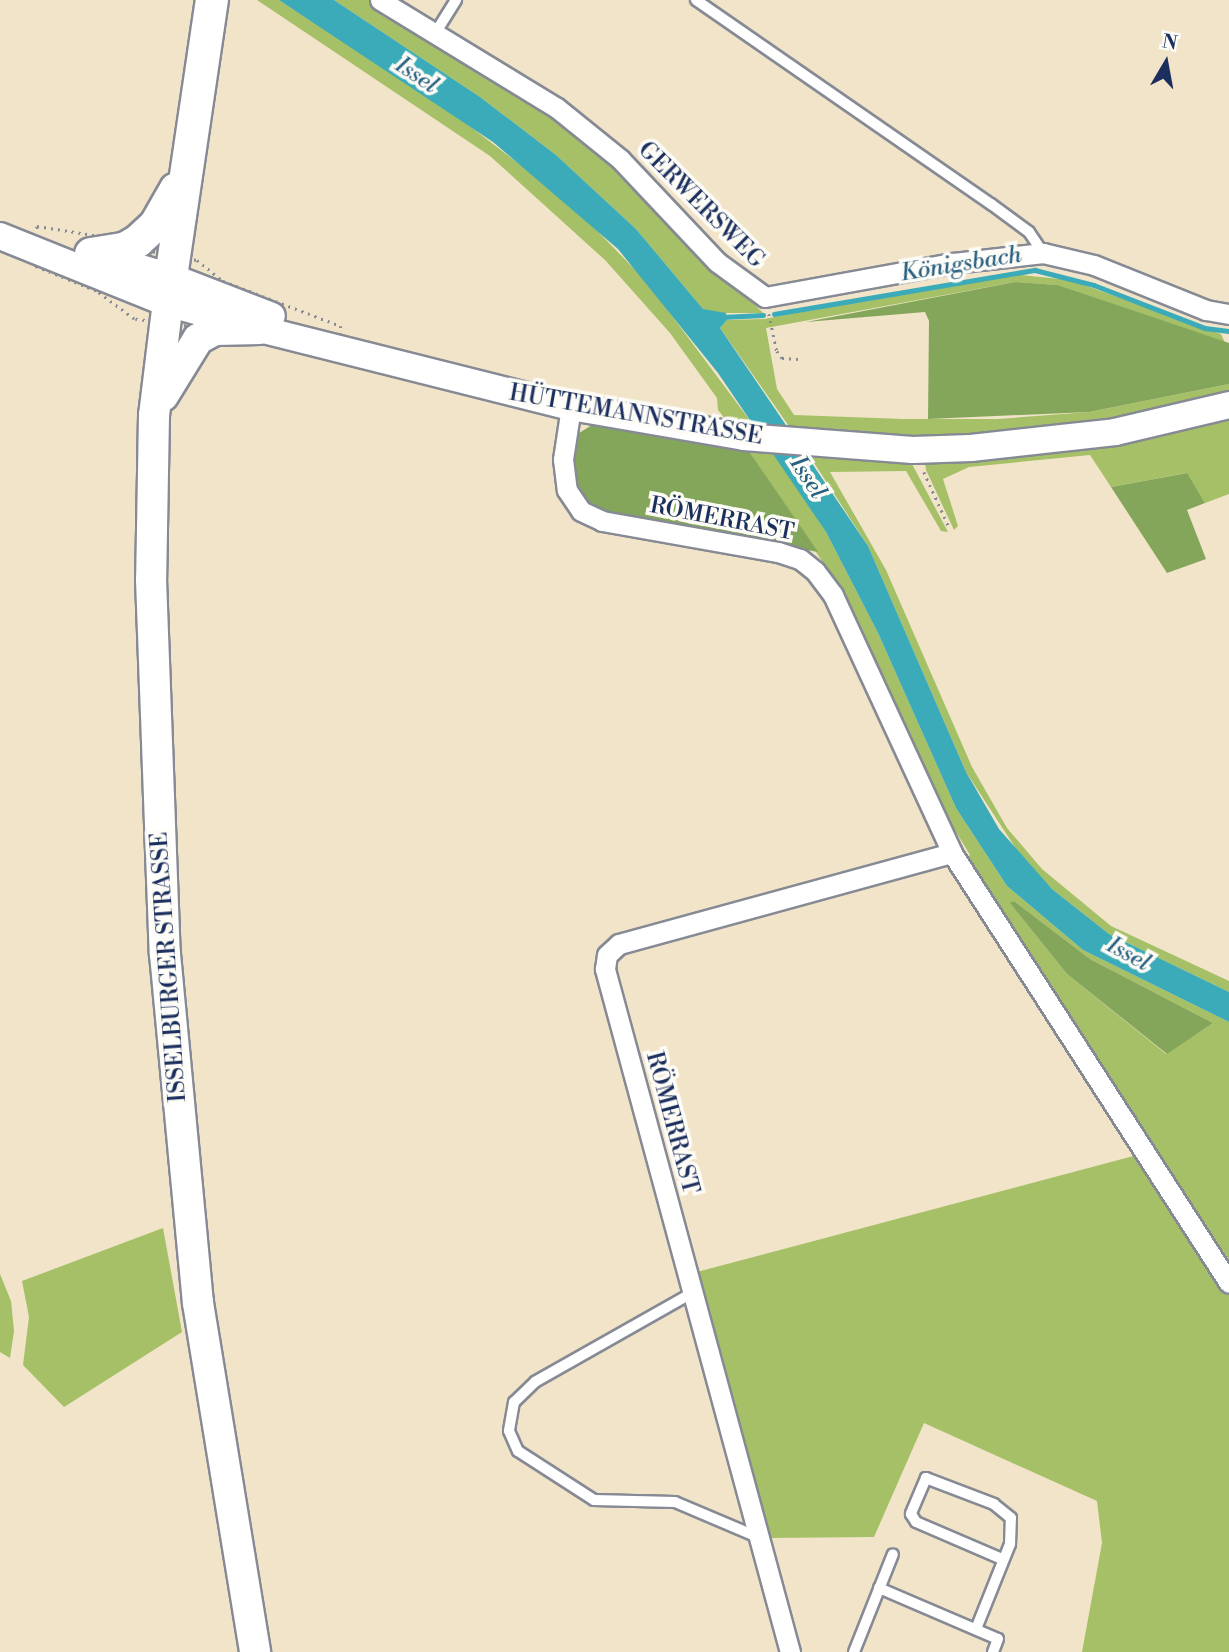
<!DOCTYPE html>
<html>
<head>
<meta charset="utf-8">
<style>
	body { margin:0 }
	#map { position:relative; width:1229px; height:1652px; overflow:hidden; background:#f1e4c9; font-family:"Libre Bodoni",serif }
	div>[style] { position:absolute }
	.green>* { inset:0; background:#a5c066 }
	.forest>* { inset:0; background:#84a65b }
	.water>* { inset:0; background:#3babb9 }
	.stream>* { height:4.5px; margin:-2.25px; padding:0 2.25px; transform-origin:2.25px; border-radius:2.25px; background:#3babb9 }
	.path>* { height:2.5px; margin-top:-1.25px; transform-origin:0; background:repeating-linear-gradient(90deg,#868a94 0 2px,transparent 0 7px) }
	.roads { filter:drop-shadow(2px 0 #868a94) drop-shadow(-2px 0 #868a94) drop-shadow(0 2px #868a94) drop-shadow(0 -2px #868a94) }
	.service>* { height:10px; margin:-5px; padding:0 5px; transform-origin:5px; border-radius:5px; background:#fff }
	.minor>* { height:19px; margin:-9.5px; padding:0 9.5px; transform-origin:9.5px; border-radius:9.5px; background:#fff }
	.secondary>* { height:26px; margin:-13px; padding:0 13px; transform-origin:13px; border-radius:13px; background:#fff }
	.primary>* { height:30px; margin:-15px; padding:0 15px; transform-origin:15px; border-radius:15px; background:#fff }
	.trunk>* { height:32px; margin:-16px; padding:0 16px; transform-origin:16px; border-radius:16px; background:#fff }
	span { translate:-50% -50%; white-space:nowrap; text-align:center; line-height:1.15; -webkit-text-stroke:7px #fdfcf7; paint-order:stroke }
	.street-label { font-size:23px; color:#1b2f5e }
	.water-label { font-size:24px; color:#286182; font-style:italic }
	.north { position:absolute; left:1131px; top:28px; width:70px; height:70px; -webkit-text-stroke:5px #fdfcf7; paint-order:stroke; rotate:10deg; font-size:19px; font-weight:700; line-height:28px; text-align:center; color:#1b2f5e }
	.north::after { content:''; display:block; margin:auto; width:24px; height:32px; background:#1b2f5e; clip-path:polygon(50% 0,100% 100%,50% 72%,0 100%) }
</style>
</head>
<body>
<div id="map">
	<div class="green">
		<div style="clip-path:polygon(257px 0,279px 0,324px 29px,463px 121px,570px 203px,646px 281px,754px 426px,731px 426px,718px 410px,717px 398px,670px 333px,605px 260px,490px 156px)"></div>
		<div style="clip-path:polygon(334px 0,371px 0,589px 137px,763px 313px,709px 313px,703px 309px,636px 229px,556px 155px,480px 97px)"></div>
		<div style="clip-path:polygon(1010px 274px,1070px 280px,1221px 334px,1225px 343px,1058px 285px,1015px 282px,766px 328px,777px 389px,794px 415px,903px 419px,998px 419px,1089px 412px,1229px 384px,1229px 395px,1036px 433px,896px 439px,791px 429px,720px 328px,727px 320px,764px 319px)"></div>
		<div style="clip-path:polygon(1229px 415px,1229px 494px,1205px 503px,1186px 473px,1111px 487px,1090px 455px,969px 467px,943px 479px,958px 526px,954px 530px,926px 470px,925px 462px)"></div>
		<div style="clip-path:polygon(evenodd,746px 447px,773px 451px,826px 532px,878px 633px,956px 808px,1007px 886px,1083px 950px,1229px 1022px,1229px 1260px,966px 857px,970px 855px,930px 789px,830px 573px,746px 447px,1014px 901px,1090px 959px,1213px 1023px,1166px 1054px,1067px 974px,1011px 904px,1014px 901px)"></div>
		<div style="clip-path:polygon(809px 455px,911px 462px,948px 532px,941px 531px,906px 471px,830px 472px,886px 570px,972px 767px,1007px 828px,1042px 869px,1111px 926px,1229px 981px,1229px 992px,1109px 934px,1052px 889px,1022px 858px,966px 772px,868px 546px)"></div>
		<div style="clip-path:polygon(1141px 1154px,1229px 1295px,1229px 1652px,1082px 1652px,1102px 1543px,1097px 1501px,924px 1423px,874px 1537px,768px 1538px,693px 1273px)"></div>
		<div style="clip-path:polygon(163px 1228px,182px 1332px,64px 1407px,23px 1365px,29px 1317px,22px 1281px)"></div>
		<div style="clip-path:polygon(0 1274px,11px 1301px,14px 1331px,10px 1358px,0 1352px)"></div>
	</div>
	<div class="forest">
		<div style="clip-path:polygon(1015px 282px,1058px 285px,1229px 343px,1229px 384px,1089px 412px,928px 419px,929px 321px,925px 312px,806px 322px)"></div>
		<div style="clip-path:polygon(597px 422px,746px 447px,818px 552px,597px 512px,583px 500px,571px 464px,579px 433px)"></div>
		<div style="clip-path:polygon(1187px 473px,1205px 503px,1187px 510px,1206px 559px,1167px 573px,1111px 487px)"></div>
		<div style="clip-path:polygon(1014px 901px,1090px 959px,1213px 1023px,1167px 1054px,1067px 974px,1010px 903px)"></div>
	</div>
	<div class="water">
		<div style="clip-path:polygon(279px 0,334px 0,480px 97px,556px 155px,636px 229px,703px 309px,726px 313px,727px 320px,720px 328px,868px 546px,966px 772px,999px 829px,1052px 889px,1109px 934px,1229px 992px,1229px 1022px,1083px 950px,1007px 886px,956px 808px,878px 633px,826px 532px,718px 373px,618px 249px,493px 142px)"></div>
	</div>
	<div class="stream">
		<div style="left:774px;top:314px;width:265px;rotate:-9.6deg"></div>
		<div style="left:1035px;top:270px;width:61px;rotate:14.3deg"></div>
		<div style="left:1094px;top:285px;width:119px;rotate:21.2deg"></div>
		<div style="left:1205px;top:328px;width:24px;rotate:7deg"></div>
		<div style="left:722px;top:317px;width:41px;rotate:-2.8deg"></div>
	</div>
	<div class="path">
		<div style="left:37px;top:226px;width:64px;rotate:9deg"></div>
		<div style="left:100px;top:236px;width:31px;rotate:-11deg"></div>
		<div style="left:130px;top:230px;width:26px;rotate:51deg"></div>
		<div style="left:146px;top:250px;width:52px;rotate:11.1deg"></div>
		<div style="left:197px;top:260px;width:33px;rotate:39deg"></div>
		<div style="left:223px;top:281px;width:126px;rotate:20.9deg"></div>
		<div style="left:341px;top:326px;width:15px;rotate:98deg"></div>
		<div style="left:339px;top:341px;width:20px;rotate:131deg"></div>
		<div style="left:326px;top:356px;width:92px;rotate:-169.3deg"></div>
		<div style="left:236px;top:339px;width:32px;rotate:166deg"></div>
		<div style="left:205px;top:347px;width:28px;rotate:-132deg"></div>
		<div style="left:186px;top:326px;width:52px;rotate:-172.3deg"></div>
		<div style="left:134px;top:319px;width:47px;rotate:-143.6deg"></div>
		<div style="left:96px;top:291px;width:69px;rotate:-157.9deg"></div>
		<div style="left:32px;top:265px;width:17px;rotate:-100deg"></div>
		<div style="left:29px;top:248px;width:23px;rotate:-70deg"></div>
		<div style="left:769px;top:314px;width:38px;rotate:78deg"></div>
		<div style="left:777px;top:351px;width:9px;rotate:54deg"></div>
		<div style="left:782px;top:358px;width:16px;rotate:4deg"></div>
		<div style="left:924px;top:472px;width:60px;rotate:65.6deg"></div>
	</div>
	<div class="roads">
		<div class="service">
			<div style="left:696px;top:0;width:359px;rotate:34.7deg"></div>
			<div style="left:991px;top:204px;width:47px;rotate:36.4deg"></div>
			<div style="left:1029px;top:232px;width:25px;rotate:56deg"></div>
			<div style="left:436px;top:32px;width:38px;rotate:-58deg"></div>
			<div style="left:692px;top:1293px;width:180px;rotate:150.5deg"></div>
			<div style="left:535px;top:1382px;width:29px;rotate:136deg"></div>
			<div style="left:514px;top:1402px;width:29px;rotate:100deg"></div>
			<div style="left:509px;top:1431px;width:22px;rotate:66deg"></div>
			<div style="left:518px;top:1451px;width:90px;rotate:32.8deg"></div>
			<div style="left:594px;top:1500px;width:81px;rotate:1.4deg"></div>
			<div style="left:675px;top:1502px;width:90px;rotate:22.9deg"></div>
			<div style="left:879px;top:1588px;width:129px;rotate:23.2deg"></div>
			<div style="left:998px;top:1639px;width:14px;rotate:111deg"></div>
			<div style="left:976px;top:1629px;width:92px;rotate:-68.2deg"></div>
			<div style="left:1010px;top:1544px;width:26px;rotate:-88deg"></div>
			<div style="left:1011px;top:1518px;width:22px;rotate:-141deg"></div>
			<div style="left:994px;top:1504px;width:73px;rotate:-159.1deg"></div>
			<div style="left:926px;top:1478px;width:39px;rotate:113deg"></div>
			<div style="left:911px;top:1514px;width:9px;rotate:58deg"></div>
			<div style="left:916px;top:1522px;width:94px;rotate:23.3deg"></div>
			<div style="left:854px;top:1652px;width:105px;rotate:-68.3deg"></div>
		</div>
		<div class="minor">
			<div style="left:380px;top:0;width:207px;rotate:31.4deg"></div>
			<div style="left:557px;top:108px;width:81px;rotate:39deg"></div>
			<div style="left:620px;top:159px;width:141px;rotate:46.7deg"></div>
			<div style="left:717px;top:262px;width:59px;rotate:36.1deg"></div>
			<div style="left:765px;top:297px;width:191px;rotate:-10.3deg"></div>
			<div style="left:953px;top:263px;width:91px;rotate:-6.3deg"></div>
			<div style="left:1043px;top:253px;width:52px;rotate:13.2deg"></div>
			<div style="left:1094px;top:265px;width:121px;rotate:21.9deg"></div>
			<div style="left:1206px;top:310px;width:23px;rotate:10deg"></div>
			<div style="left:571px;top:407px;width:53px;rotate:98.7deg"></div>
			<div style="left:563px;top:459px;width:31px;rotate:83deg"></div>
			<div style="left:567px;top:490px;width:25px;rotate:56deg"></div>
			<div style="left:581px;top:511px;width:23px;rotate:25deg"></div>
			<div style="left:602px;top:521px;width:179px;rotate:10deg"></div>
			<div style="left:778px;top:552px;width:23px;rotate:18deg"></div>
			<div style="left:800px;top:559px;width:19px;rotate:39deg"></div>
			<div style="left:815px;top:571px;width:30px;rotate:53deg"></div>
			<div style="left:833px;top:595px;width:284px;rotate:65.2deg"></div>
			<div style="left:952px;top:853px;width:511px;rotate:57.21deg"></div>
			<div style="left:790px;top:1652px;width:708px;rotate:-105.16deg"></div>
			<div style="left:605px;top:969px;width:14px;rotate:-82deg"></div>
			<div style="left:607px;top:955px;width:16px;rotate:-43deg"></div>
			<div style="left:619px;top:944px;width:345px;rotate:-15.3deg"></div>
		</div>
		<div class="secondary">
			<div style="left:0;top:236px;width:180px;rotate:21.9deg"></div>
			<div style="left:167px;top:303px;width:97px;rotate:15.6deg"></div>
			<div style="left:260px;top:329px;width:321px;rotate:14.1deg"></div>
			<div style="left:571px;top:407px;width:176px;rotate:9.8deg"></div>
			<div style="left:744px;top:437px;width:169px;rotate:4.4deg"></div>
			<div style="left:913px;top:450px;width:58px;rotate:-2deg"></div>
			<div style="left:971px;top:448px;width:145px;rotate:-6.3deg"></div>
			<div style="left:1115px;top:432px;width:117px;rotate:-13.3deg"></div>
			<div style="left:94px;top:254px;width:80px;rotate:16.6deg"></div>
			<div style="left:171px;top:277px;width:108px;rotate:21.1deg"></div>
		</div>
		<div class="primary">
			<div style="left:171px;top:277px;width:139px;rotate:97deg"></div>
			<div style="left:154px;top:415px;width:164px;rotate:91deg"></div>
			<div style="left:151px;top:579px;width:375px;rotate:87.9deg"></div>
			<div style="left:165px;top:954px;width:351px;rotate:84.6deg"></div>
			<div style="left:198px;top:1303px;width:354px;rotate:80.7deg"></div>
			<div style="left:163px;top:396px;width:67px;rotate:-58.4deg"></div>
			<div style="left:198px;top:339px;width:19px;rotate:-28deg"></div>
			<div style="left:215px;top:330px;width:45px;rotate:-1.3deg"></div>
		</div>
		<div class="trunk">
			<div style="left:91px;top:254px;width:33px;rotate:-9deg"></div>
			<div style="left:124px;top:249px;width:16px;rotate:-30deg"></div>
			<div style="left:138px;top:241px;width:25px;rotate:-43deg"></div>
			<div style="left:156px;top:224px;width:40px;rotate:-60.3deg"></div>
			<div style="left:171px;top:277px;width:280px;rotate:-81.6deg"></div>
		</div>
	</div>
	<div class="street-label">
		<span style="left:701px;top:205px;rotate:45deg">GERWERSWEG</span>
		<span style="left:636px;top:415px;rotate:10deg">HÜTTEMANNSTRASSE</span>
		<span style="left:722px;top:519px;rotate:11deg">RÖMERRAST</span>
		<span style="left:169px;top:967px;rotate:-94deg">ISSELBURGER STRASSE</span>
		<span style="left:672px;top:1123px;rotate:75deg">RÖMERRAST</span>
	</div>
	<div class="water-label">
		<span style="left:416px;top:76px;rotate:34deg">Issel</span>
		<span style="left:961px;top:265px;rotate:-9deg">Königsbach</span>
		<span style="left:807px;top:478px;rotate:57deg">Issel</span>
		<span style="left:1128px;top:955px;rotate:29deg">Issel</span>
	</div>
	<div class="north">N</div>
</div>
</body>
</html>
